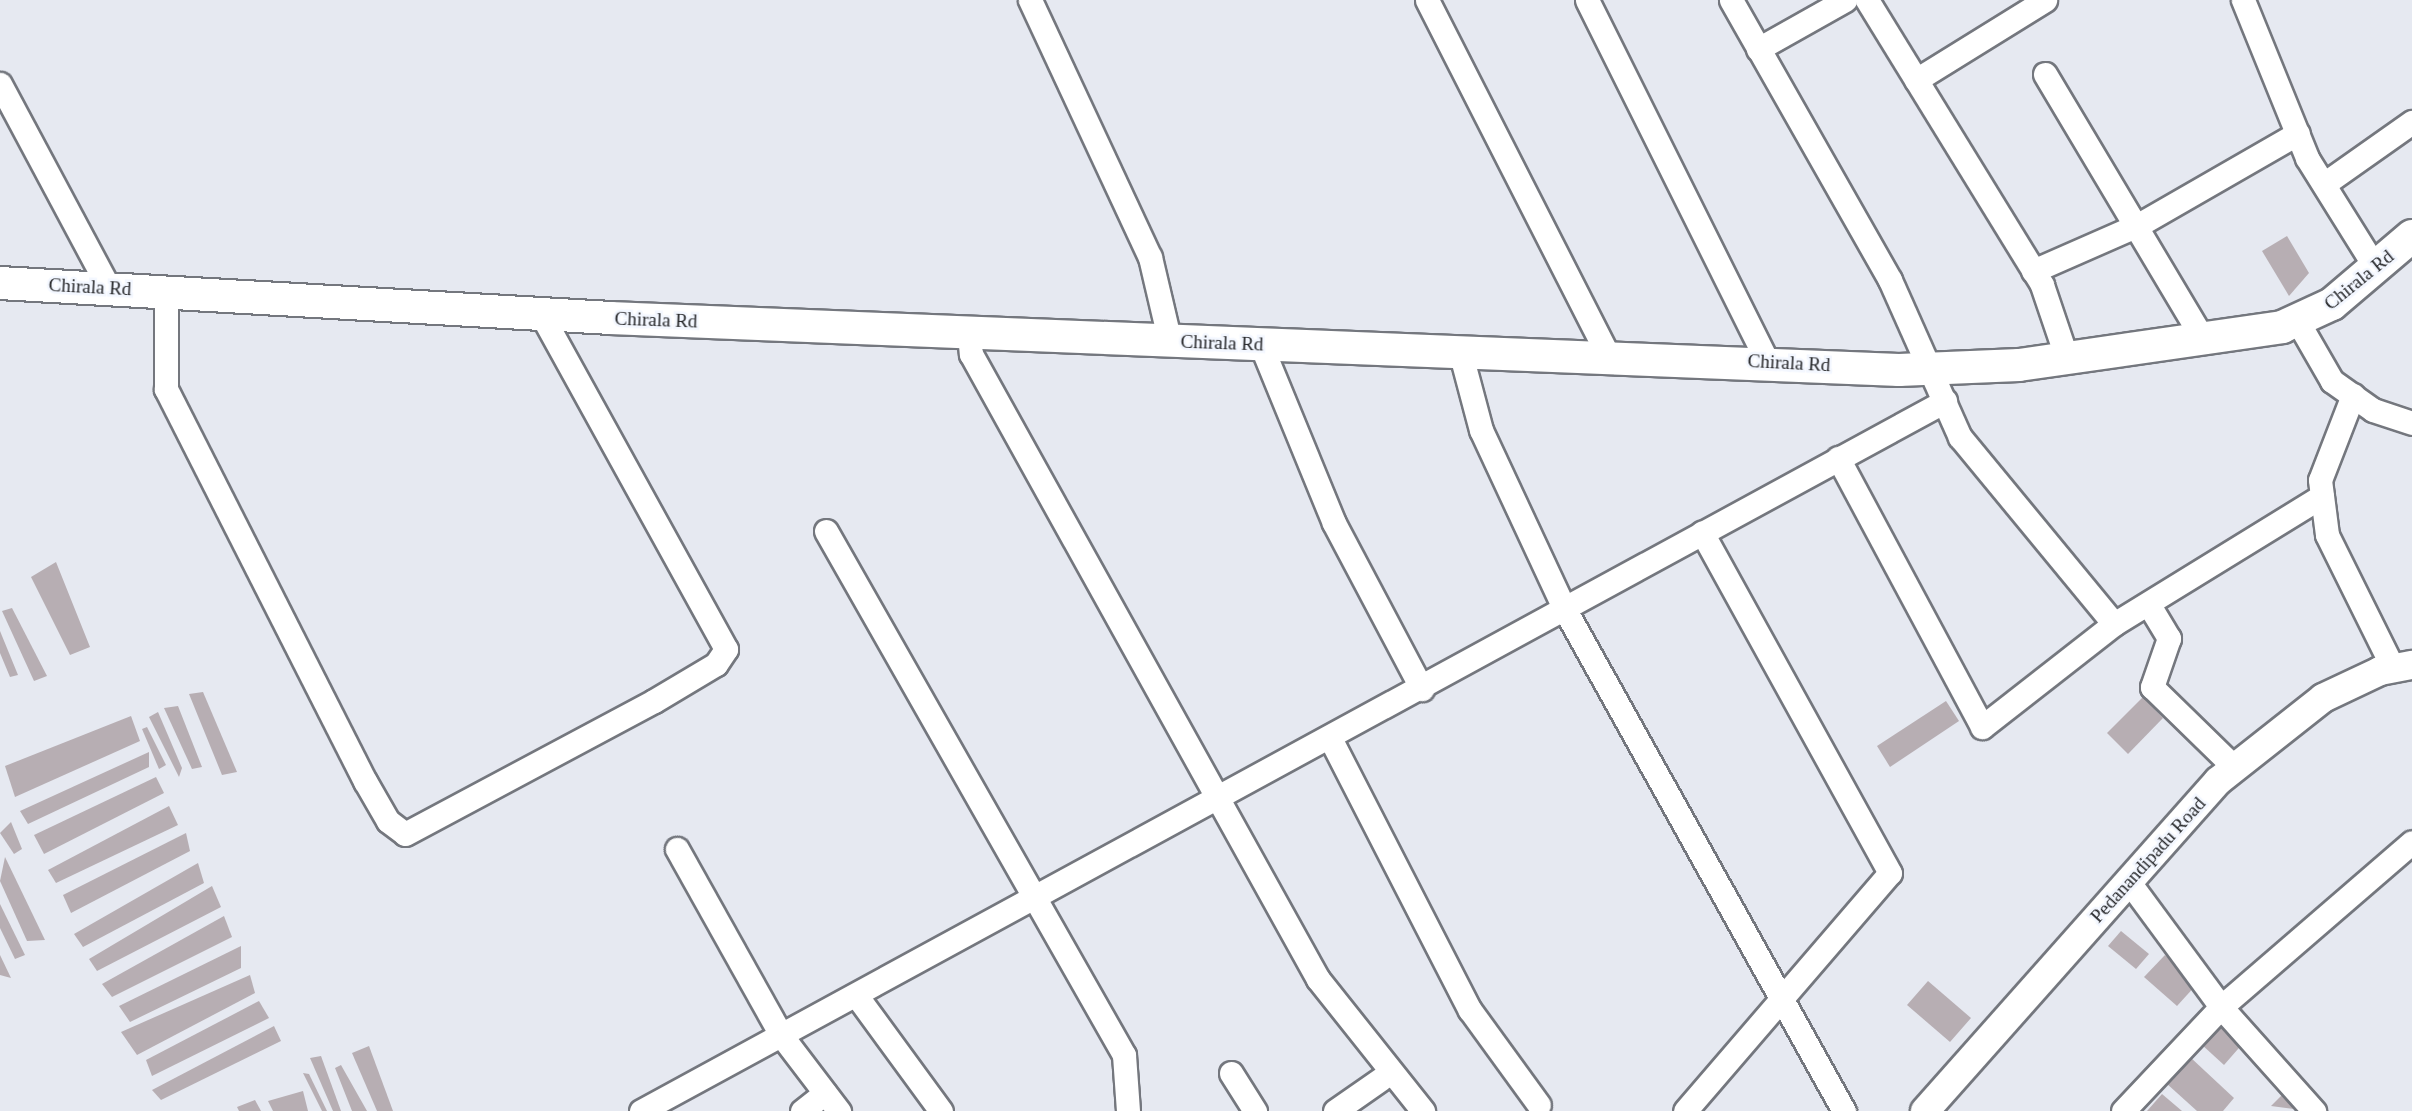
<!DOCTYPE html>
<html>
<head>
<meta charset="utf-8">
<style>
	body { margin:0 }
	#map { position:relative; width:2412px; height:1111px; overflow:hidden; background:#e6e9f1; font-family:Georgia,serif }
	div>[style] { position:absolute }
	.building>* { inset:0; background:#b7aeb3 }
	.roads { filter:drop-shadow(2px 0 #74777e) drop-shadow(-2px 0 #74777e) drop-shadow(0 2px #74777e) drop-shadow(0 -2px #74777e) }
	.minor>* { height:23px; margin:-11.5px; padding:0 11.5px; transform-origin:11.5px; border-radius:11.5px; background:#fff }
	.tertiary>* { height:28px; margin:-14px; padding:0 14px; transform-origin:14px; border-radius:14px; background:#fff }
	.secondary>* { height:32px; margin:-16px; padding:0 16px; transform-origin:16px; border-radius:16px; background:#fff }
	span { translate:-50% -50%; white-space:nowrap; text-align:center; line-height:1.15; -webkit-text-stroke:5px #f3f7ff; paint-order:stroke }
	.street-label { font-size:19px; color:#252629 }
</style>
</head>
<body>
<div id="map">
	<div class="building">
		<div style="clip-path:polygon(2287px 236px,2309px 273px,2289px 296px,2262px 251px)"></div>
		<div style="clip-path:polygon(56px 562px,90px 647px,70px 655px,31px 577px)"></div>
		<div style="clip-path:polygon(12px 608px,47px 676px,34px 681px,2px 611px)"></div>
		<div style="clip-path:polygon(0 631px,18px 675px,10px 677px,0 653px)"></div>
		<div style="clip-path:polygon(203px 692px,237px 772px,222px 775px,189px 694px)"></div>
		<div style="clip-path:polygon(2143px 697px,2163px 718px,2128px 754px,2107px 733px)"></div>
		<div style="clip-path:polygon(1946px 701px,1959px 721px,1890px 767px,1877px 746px)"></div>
		<div style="clip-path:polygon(178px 706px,202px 767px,192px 769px,164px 708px)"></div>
		<div style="clip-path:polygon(158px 712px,182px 768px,179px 777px,149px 717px)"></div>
		<div style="clip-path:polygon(131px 716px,140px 741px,15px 797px,5px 766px)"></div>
		<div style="clip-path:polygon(147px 727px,166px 765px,159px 769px,142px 729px)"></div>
		<div style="clip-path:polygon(149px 752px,149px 767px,28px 824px,20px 811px)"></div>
		<div style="clip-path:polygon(156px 777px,164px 793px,44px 854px,34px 835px)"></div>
		<div style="clip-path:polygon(169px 806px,178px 825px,56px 883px,48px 870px)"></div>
		<div style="clip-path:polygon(11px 822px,22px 849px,14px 854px,0 833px)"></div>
		<div style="clip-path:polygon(186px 833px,190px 851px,71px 913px,63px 895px)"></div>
		<div style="clip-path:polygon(5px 857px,45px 940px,27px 941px,0 881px)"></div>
		<div style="clip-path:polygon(198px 863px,204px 883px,83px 947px,74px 934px)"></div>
		<div style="clip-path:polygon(212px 886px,221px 907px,97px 971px,89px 959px)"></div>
		<div style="clip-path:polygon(0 904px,25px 955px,15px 959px,0 928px)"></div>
		<div style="clip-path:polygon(224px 916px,232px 937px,112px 997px,102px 984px)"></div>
		<div style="clip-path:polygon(2121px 931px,2149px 954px,2136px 969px,2108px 946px)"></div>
		<div style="clip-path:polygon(241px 946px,241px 968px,130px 1022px,119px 1006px)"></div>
		<div style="clip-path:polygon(0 955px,11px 978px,0 975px)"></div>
		<div style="clip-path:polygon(2165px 955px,2197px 984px,2177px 1006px,2144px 977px)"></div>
		<div style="clip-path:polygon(250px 975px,255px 993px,137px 1055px,121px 1032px)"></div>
		<div style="clip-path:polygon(1928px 981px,1971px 1018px,1950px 1042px,1907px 1005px)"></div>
		<div style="clip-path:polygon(259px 1001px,269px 1018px,152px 1076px,146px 1060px)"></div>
		<div style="clip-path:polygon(2223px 1020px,2245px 1041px,2224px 1065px,2201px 1044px)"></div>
		<div style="clip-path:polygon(274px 1026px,281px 1041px,161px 1100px,152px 1090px)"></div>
		<div style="clip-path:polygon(369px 1046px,393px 1111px,377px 1111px,352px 1053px)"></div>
		<div style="clip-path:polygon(321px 1056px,341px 1111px,333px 1111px,310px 1058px)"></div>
		<div style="clip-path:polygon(2190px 1057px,2234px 1098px,2223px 1111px,2197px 1111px,2166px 1083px)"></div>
		<div style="clip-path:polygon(341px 1065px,367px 1111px,352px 1111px,335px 1068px)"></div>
		<div style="clip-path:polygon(303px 1073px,309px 1074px,327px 1111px,322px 1111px)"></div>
		<div style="clip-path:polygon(2288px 1089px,2311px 1111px,2271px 1106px)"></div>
		<div style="clip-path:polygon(303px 1091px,308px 1111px,273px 1111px,268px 1101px)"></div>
		<div style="clip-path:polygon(2162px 1094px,2182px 1111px,2147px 1111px)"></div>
		<div style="clip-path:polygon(255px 1100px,261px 1111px,239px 1111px,237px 1107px)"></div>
	</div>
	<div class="roads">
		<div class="minor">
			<div style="left:1030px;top:0;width:284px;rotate:65deg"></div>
			<div style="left:1150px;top:257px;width:87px;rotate:76.8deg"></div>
			<div style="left:1427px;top:0;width:399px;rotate:63deg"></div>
			<div style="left:1587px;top:0;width:403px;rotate:63.5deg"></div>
			<div style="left:1731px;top:0;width:322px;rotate:60.4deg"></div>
			<div style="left:1890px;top:280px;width:172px;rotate:66deg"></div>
			<div style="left:1960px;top:437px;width:242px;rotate:50.5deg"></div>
			<div style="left:1867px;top:0;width:334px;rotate:58.4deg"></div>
			<div style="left:2042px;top:285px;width:78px;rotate:71.3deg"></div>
			<div style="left:2243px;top:0;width:170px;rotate:67.9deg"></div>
			<div style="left:2307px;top:158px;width:128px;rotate:58deg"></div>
			<div style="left:1758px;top:49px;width:100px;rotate:-29.4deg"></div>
			<div style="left:2045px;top:74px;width:312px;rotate:59.2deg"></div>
			<div style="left:1916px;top:80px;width:152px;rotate:-31.8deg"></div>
			<div style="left:0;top:84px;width:231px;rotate:61.9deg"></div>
			<div style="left:2324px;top:184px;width:108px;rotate:-35.2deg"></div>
			<div style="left:2033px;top:271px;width:117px;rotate:-23.7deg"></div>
			<div style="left:2140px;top:224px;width:182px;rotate:-29.9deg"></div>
			<div style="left:166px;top:291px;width:98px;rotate:90deg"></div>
			<div style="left:166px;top:389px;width:440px;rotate:63.1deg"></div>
			<div style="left:365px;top:781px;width:46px;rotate:60.1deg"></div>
			<div style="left:388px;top:821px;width:21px;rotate:37deg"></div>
			<div style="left:405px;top:834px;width:282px;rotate:-28.1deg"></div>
			<div style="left:654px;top:701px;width:72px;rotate:-30.8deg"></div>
			<div style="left:716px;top:664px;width:18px;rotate:-56deg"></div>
			<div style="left:726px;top:649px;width:383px;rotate:-118.9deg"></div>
			<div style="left:2298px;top:322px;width:68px;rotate:60deg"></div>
			<div style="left:2332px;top:381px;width:50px;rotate:35.3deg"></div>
			<div style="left:2373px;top:410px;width:41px;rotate:18.4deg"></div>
			<div style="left:969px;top:333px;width:21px;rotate:85deg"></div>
			<div style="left:971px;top:354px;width:715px;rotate:60.96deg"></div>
			<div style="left:1318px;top:979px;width:169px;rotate:51.5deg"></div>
			<div style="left:1261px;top:345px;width:192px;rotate:67.7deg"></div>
			<div style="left:1334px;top:523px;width:188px;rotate:62.1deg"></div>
			<div style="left:1460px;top:351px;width:82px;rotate:75.1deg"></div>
			<div style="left:1481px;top:430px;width:196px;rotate:65deg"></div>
			<div style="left:1564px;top:608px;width:576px;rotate:60.9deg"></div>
			<div style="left:2353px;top:395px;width:91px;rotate:111.2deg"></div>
			<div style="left:2320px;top:480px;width:55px;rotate:82.7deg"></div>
			<div style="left:2327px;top:535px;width:148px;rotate:63.6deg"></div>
			<div style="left:1838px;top:458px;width:305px;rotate:61.8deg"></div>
			<div style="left:1982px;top:727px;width:167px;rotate:-38deg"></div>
			<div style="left:2114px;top:624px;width:244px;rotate:-31.6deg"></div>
			<div style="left:826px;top:531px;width:603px;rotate:60.37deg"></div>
			<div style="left:1124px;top:1055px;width:56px;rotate:85.9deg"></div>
			<div style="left:2149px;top:605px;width:39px;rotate:59deg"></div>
			<div style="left:2169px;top:638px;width:52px;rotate:109.1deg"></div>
			<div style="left:2152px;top:687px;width:116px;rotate:44.3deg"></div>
			<div style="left:1330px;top:738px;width:306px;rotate:62.8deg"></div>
			<div style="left:1470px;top:1010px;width:117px;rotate:54deg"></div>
			<div style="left:677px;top:849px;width:213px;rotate:60.8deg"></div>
			<div style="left:781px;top:1035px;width:96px;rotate:52.7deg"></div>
			<div style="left:2129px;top:882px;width:155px;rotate:53.6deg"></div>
			<div style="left:2221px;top:1007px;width:140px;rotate:48.2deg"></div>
			<div style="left:856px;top:995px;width:144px;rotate:53.8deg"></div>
			<div style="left:1231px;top:1073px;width:45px;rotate:57.7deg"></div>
			<div style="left:641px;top:1111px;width:1485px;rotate:-28.57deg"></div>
			<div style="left:802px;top:1111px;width:29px;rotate:-38deg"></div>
			<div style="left:1335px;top:1111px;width:68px;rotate:-34.9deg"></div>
			<div style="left:1685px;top:1111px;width:314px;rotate:-49.3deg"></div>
			<div style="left:1890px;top:873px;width:389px;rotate:-118.9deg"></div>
			<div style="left:2123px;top:1111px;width:143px;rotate:-46.7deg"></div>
			<div style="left:2221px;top:1007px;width:252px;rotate:-40.8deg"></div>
		</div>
		<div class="tertiary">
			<div style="left:1925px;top:1111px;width:441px;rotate:-48.4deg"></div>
			<div style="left:2218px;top:781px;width:134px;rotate:-38.3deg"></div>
			<div style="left:2323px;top:698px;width:63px;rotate:-25.3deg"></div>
			<div style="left:2380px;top:671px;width:33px;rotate:-11deg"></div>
		</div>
		<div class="secondary">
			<div style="left:0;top:283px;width:611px;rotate:3.28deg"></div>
			<div style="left:610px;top:318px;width:1290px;rotate:2.31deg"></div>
			<div style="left:1899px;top:370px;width:120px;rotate:-2.4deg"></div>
			<div style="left:2019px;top:365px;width:266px;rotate:-8.2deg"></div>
			<div style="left:2282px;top:327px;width:55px;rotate:-24.7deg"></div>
			<div style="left:2332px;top:304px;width:105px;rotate:-40.4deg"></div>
		</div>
	</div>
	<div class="street-label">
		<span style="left:2359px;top:280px;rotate:-39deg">Chirala Rd</span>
		<span style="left:90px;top:287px;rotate:3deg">Chirala Rd</span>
		<span style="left:656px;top:320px;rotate:2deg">Chirala Rd</span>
		<span style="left:1222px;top:343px;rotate:2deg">Chirala Rd</span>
		<span style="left:1789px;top:363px;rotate:3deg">Chirala Rd</span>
		<span style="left:2148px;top:860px;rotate:-48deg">Pedanandipadu Road</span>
	</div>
</div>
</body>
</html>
